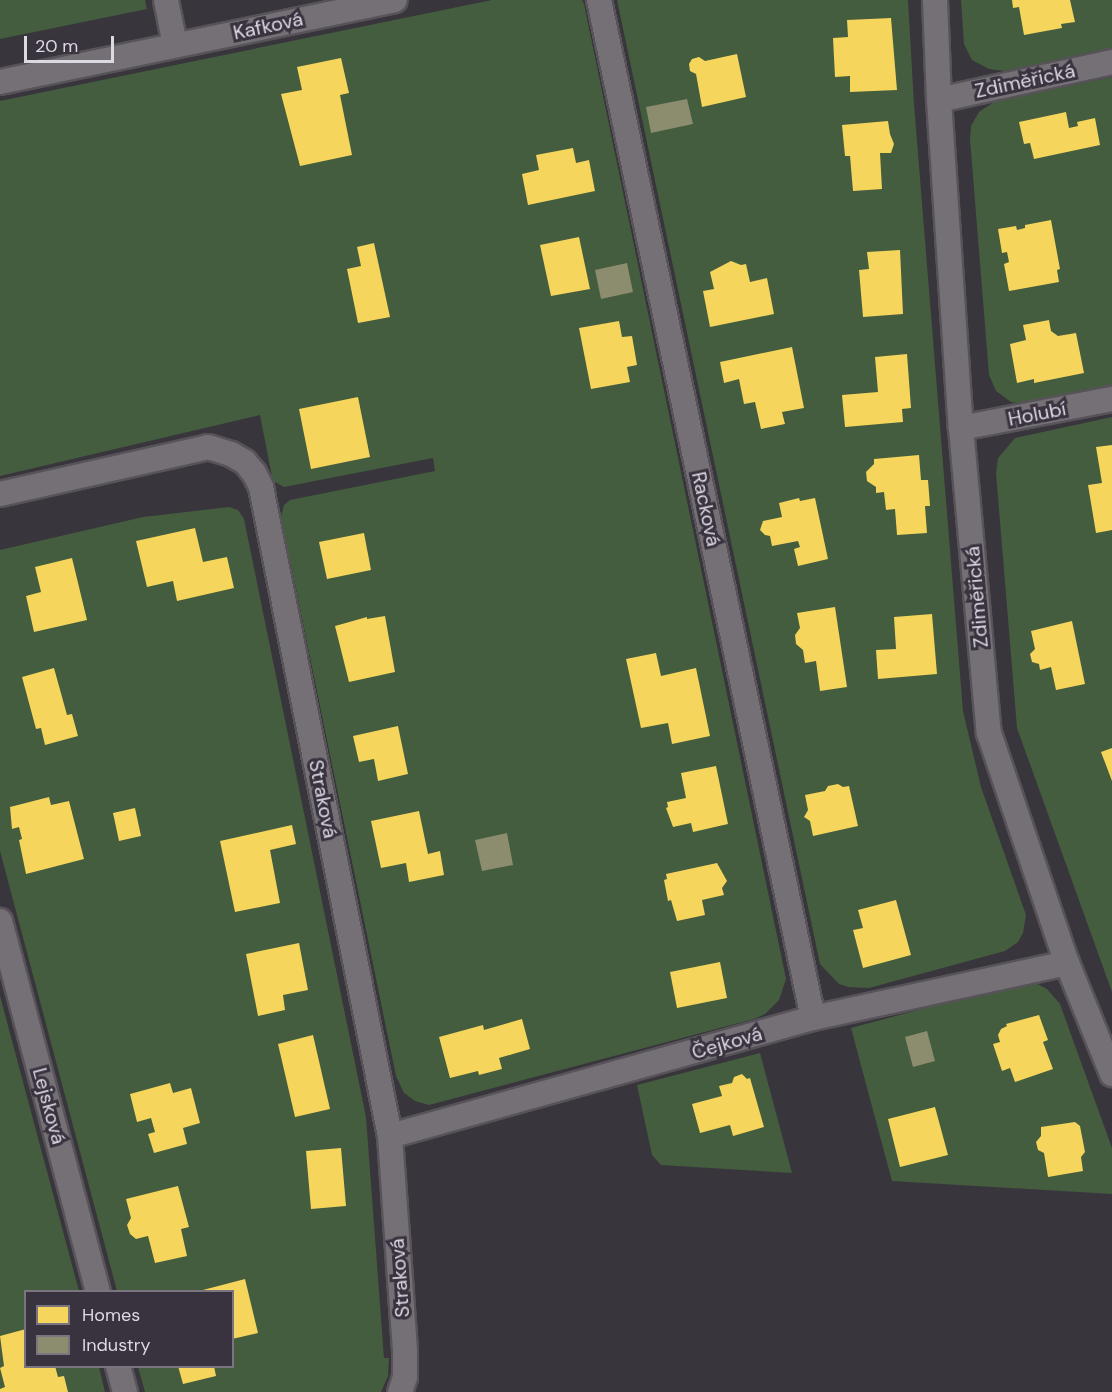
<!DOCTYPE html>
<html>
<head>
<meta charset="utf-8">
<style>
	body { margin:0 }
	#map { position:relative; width:1112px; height:1392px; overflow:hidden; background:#39353c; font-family:"DM Sans",sans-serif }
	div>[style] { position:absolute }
	.green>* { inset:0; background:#435d3e }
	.homes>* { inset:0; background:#f6d55c }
	.industry>* { inset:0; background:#8c8c6e }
	.roads { filter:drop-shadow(2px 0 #575359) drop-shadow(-2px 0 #575359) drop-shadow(0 2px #575359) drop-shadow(0 -2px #575359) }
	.street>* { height:24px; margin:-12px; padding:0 12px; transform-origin:12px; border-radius:12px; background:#756f76 }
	span { translate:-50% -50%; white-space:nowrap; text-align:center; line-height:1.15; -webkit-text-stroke:6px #39323f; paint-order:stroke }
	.street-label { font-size:20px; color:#ddd9e2 }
	.legend { position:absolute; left:24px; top:1290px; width:210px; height:78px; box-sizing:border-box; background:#39323f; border:2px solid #7b7580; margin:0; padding:8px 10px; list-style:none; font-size:18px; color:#ddd9e2 }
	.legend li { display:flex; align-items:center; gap:12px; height:30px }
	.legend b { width:30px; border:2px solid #7b7580 }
	.scale { position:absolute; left:24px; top:36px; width:90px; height:27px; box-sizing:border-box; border:3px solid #ddd9e2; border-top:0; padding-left:8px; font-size:18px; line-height:21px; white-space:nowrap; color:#ddd9e2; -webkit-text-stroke:4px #39323f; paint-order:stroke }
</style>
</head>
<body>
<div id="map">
	<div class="green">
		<div style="clip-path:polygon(0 0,145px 0,147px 9px,0 39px)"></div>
		<div style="clip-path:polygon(492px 0,582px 0,584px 4px,786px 979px,779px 1000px,765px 1014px,754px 1019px,429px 1105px,415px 1101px,404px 1093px,396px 1076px,281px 516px,284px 505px,290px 500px,435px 471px,433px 458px,284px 487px,275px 482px,272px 477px,260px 415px,0 476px,0 101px)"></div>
		<div style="clip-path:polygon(617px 0,908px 0,914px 104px,963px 711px,981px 787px,1026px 915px,1023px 933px,1018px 942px,1005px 951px,869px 988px,848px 987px,839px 984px,820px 964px)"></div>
		<div style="clip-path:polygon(961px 0,1112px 0,1112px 48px,1004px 71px,989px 69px,972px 60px,964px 44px)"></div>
		<div style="clip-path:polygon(1112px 77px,1112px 388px,1024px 404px,1011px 402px,996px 391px,989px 375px,970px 139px,971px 126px,979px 112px,994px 102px)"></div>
		<div style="clip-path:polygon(1112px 417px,1112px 992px,1017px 728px,996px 473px,998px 458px,1015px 438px)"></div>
		<div style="clip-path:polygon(229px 507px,238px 510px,244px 519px,366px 1117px,384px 1358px,389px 1358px,388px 1376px,381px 1392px,145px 1392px,138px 1367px,232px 1366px,232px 1292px,117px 1291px,0 851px,0 550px,143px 517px)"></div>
		<div style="clip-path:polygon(1034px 982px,1047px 989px,1060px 1004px,1112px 1148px,1112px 1194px,892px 1181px,851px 1028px,1018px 983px)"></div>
		<div style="clip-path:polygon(0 996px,79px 1291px,26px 1292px,26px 1366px,99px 1367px,105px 1392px,0 1392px)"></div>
		<div style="clip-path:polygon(760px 1053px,792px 1173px,661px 1165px,652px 1155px,637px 1085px)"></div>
	</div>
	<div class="homes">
		<div style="clip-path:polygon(1012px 0,1070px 0,1075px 22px,1061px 24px,1062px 28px,1024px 35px,1019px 7px,1013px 8px)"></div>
		<div style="clip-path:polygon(891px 18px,897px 90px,850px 92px,850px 76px,835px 77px,833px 38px,848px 37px,847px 20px)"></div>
		<div style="clip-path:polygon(737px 54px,746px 97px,702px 107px,696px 74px,690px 71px,689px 64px,692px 59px,699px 57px,705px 61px)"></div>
		<div style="clip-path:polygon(341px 58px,349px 93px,340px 95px,352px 155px,300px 166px,281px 94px,302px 90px,297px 67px)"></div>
		<div style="clip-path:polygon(1066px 112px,1069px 128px,1078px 126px,1077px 122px,1095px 118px,1100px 145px,1034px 159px,1030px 143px,1024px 144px,1019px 122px)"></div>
		<div style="clip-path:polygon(888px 121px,890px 134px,894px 144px,891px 153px,880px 153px,882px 189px,853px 191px,850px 156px,845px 156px,842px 125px)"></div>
		<div style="clip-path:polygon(573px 148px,576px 163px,589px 160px,595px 191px,528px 205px,522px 174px,539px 170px,536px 155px)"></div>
		<div style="clip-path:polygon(1051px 220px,1060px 269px,1057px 270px,1059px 282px,1009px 291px,1004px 264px,1009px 262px,1007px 252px,1002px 253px,998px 229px,1016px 226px,1017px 230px,1025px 228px,1025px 225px)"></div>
		<div style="clip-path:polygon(579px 237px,590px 289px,551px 296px,540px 245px)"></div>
		<div style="clip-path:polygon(374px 243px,390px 317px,358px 323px,347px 269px,361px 266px,357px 247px)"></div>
		<div style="clip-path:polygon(900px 250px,903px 314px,863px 317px,859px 270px,869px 269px,867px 252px)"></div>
		<div style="clip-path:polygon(731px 261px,741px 265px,746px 264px,750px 282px,767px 278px,774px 314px,710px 327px,703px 291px,714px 289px,710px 272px)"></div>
		<div style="clip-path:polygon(1049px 320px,1051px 331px,1058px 336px,1076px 333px,1084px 373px,1034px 383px,1034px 379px,1017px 383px,1010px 344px,1026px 340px,1023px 325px)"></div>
		<div style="clip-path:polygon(619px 321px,622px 337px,632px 336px,637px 365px,627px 367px,630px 382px,591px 389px,579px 328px)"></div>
		<div style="clip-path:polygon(792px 347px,804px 408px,782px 412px,785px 424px,761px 429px,755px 402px,744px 404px,739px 379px,724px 383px,720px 362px)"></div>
		<div style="clip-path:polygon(907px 354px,911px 408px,902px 409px,903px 422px,845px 427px,842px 395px,878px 392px,875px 357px)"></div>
		<div style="clip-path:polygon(358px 397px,370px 457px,311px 469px,299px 409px)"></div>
		<div style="clip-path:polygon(1112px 445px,1112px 530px,1096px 533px,1088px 485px,1102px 483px,1096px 447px)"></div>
		<div style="clip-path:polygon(919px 455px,921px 480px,928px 480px,930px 506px,925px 506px,927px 533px,897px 535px,895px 509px,886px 510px,884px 492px,876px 493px,876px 487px,867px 481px,866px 472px,874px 464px,874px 459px)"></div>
		<div style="clip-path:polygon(799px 498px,800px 501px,815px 498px,828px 559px,798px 566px,794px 549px,800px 547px,798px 541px,772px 546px,770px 536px,765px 535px,760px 530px,763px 521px,782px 517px,779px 503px)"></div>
		<div style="clip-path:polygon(195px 528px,203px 562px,227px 557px,234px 588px,177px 601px,173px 581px,147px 587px,136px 541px)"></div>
		<div style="clip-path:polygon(364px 533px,371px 570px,327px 579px,319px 542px)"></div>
		<div style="clip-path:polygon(72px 558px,87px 620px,34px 632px,26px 596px,41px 592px,35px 567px)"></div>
		<div style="clip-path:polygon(835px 607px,847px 687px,820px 691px,816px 661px,805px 663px,803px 650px,796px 644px,795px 635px,800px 628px,797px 613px)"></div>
		<div style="clip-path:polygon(932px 614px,937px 674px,878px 679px,876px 650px,896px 649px,894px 617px)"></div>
		<div style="clip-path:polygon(385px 616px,395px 672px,349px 682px,335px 626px,367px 617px,367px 619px)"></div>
		<div style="clip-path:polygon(1072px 621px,1085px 684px,1056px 690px,1051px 667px,1040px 670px,1039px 664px,1032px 662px,1030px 654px,1035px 649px,1031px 631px)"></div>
		<div style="clip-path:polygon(656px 653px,661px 676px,696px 668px,710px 736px,672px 744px,668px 723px,641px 728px,626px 659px)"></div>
		<div style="clip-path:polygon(54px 668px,67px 715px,72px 714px,78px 736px,45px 745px,41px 728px,36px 729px,22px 677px)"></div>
		<div style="clip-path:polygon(398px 726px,408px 774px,378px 781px,374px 759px,359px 762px,353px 736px)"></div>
		<div style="clip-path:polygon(1112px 748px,1112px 781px,1101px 752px)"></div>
		<div style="clip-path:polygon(716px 766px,728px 824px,693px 832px,691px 823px,673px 827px,666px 808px,668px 807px,667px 802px,686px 798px,681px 773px)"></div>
		<div style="clip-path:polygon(838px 784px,843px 787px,849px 786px,858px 826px,813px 836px,810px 821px,804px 817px,808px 810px,805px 795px,825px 791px,828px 786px)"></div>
		<div style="clip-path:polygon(49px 797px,51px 805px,69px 801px,84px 859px,26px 874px,19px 840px,22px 839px,19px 827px,12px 829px,10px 807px)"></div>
		<div style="clip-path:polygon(135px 808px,141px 836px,119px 841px,113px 813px)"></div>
		<div style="clip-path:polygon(419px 811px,428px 854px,440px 851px,444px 875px,409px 882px,406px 863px,381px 868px,371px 821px)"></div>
		<div style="clip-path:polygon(292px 825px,296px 844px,270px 850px,280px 903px,235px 912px,220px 841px)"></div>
		<div style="clip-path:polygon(717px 863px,727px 881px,722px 888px,724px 895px,702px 900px,705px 915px,677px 921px,671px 900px,668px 901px,664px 880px,667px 879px,666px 874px)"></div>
		<div style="clip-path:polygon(896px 900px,911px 955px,863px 968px,853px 930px,863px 928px,858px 910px)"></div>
		<div style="clip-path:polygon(299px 943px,308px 990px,283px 995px,285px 1010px,258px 1016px,246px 954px)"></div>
		<div style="clip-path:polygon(720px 962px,727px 998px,677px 1008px,670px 972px)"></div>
		<div style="clip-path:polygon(1039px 1015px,1048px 1040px,1043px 1042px,1053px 1069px,1015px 1082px,1010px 1068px,1002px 1071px,993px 1044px,1000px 1042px,998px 1035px,1001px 1029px,1007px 1026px,1006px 1024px)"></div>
		<div style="clip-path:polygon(522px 1019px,530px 1049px,499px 1058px,502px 1069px,479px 1075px,478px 1071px,450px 1078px,439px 1037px,483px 1025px,484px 1030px)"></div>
		<div style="clip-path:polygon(313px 1035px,330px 1109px,295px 1117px,278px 1044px)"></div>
		<div style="clip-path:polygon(742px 1074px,747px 1079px,750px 1078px,764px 1127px,733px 1136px,730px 1125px,700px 1133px,692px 1104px,722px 1096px,719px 1086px,732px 1083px,734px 1077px)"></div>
		<div style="clip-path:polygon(170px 1083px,173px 1093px,191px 1088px,200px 1123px,183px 1128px,187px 1144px,154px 1153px,148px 1134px,155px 1132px,151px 1118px,137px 1122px,130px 1094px)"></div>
		<div style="clip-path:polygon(935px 1107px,948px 1155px,900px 1167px,888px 1119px)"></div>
		<div style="clip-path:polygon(1075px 1122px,1080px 1126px,1085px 1152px,1081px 1157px,1083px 1171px,1048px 1177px,1044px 1153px,1038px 1150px,1036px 1142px,1041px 1136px,1041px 1127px)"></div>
		<div style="clip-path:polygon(341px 1148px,346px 1206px,311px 1209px,306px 1151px)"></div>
		<div style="clip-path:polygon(178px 1186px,189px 1227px,181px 1229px,187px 1256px,155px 1263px,148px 1236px,136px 1239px,130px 1234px,127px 1225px,131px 1218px,126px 1199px)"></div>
		<div style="clip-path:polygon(245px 1279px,258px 1333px,232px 1339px,232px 1292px,199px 1291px)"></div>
		<div style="clip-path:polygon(26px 1329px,26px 1366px,55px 1366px,58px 1377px,64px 1376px,68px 1392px,0 1392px,0 1389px,5px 1387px,0 1368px,4px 1366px,0 1336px)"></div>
		<div style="clip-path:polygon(178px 1366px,214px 1366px,216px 1376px,183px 1384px)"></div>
	</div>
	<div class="industry">
		<div style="clip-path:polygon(687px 99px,693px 124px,651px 133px,646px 107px)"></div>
		<div style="clip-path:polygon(627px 263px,633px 292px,601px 299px,595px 270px)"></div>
		<div style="clip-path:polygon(507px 833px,513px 865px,482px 871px,475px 840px)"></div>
		<div style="clip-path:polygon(927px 1031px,935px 1061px,913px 1067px,905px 1037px)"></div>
	</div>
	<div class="roads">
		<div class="street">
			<div style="left:166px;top:0;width:46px;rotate:78.7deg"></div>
			<div style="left:599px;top:0;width:1040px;rotate:78.13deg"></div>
			<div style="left:935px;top:0;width:100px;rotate:87.7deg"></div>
			<div style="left:939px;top:100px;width:329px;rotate:86.2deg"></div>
			<div style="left:961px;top:428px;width:306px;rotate:84.8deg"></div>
			<div style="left:989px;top:733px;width:243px;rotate:71.3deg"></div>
			<div style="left:1067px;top:963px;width:120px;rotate:67.9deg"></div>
			<div style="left:0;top:82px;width:403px;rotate:-11.7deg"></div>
			<div style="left:939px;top:100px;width:177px;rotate:-12.4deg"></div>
			<div style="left:961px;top:428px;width:154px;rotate:-10.9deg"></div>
			<div style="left:0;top:494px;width:213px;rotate:-12.7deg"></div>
			<div style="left:208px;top:447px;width:24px;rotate:17deg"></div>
			<div style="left:231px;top:454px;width:16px;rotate:30deg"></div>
			<div style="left:245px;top:462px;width:14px;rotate:51deg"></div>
			<div style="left:254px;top:473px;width:16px;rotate:63deg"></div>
			<div style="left:261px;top:487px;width:662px;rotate:78.76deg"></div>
			<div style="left:390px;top:1136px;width:216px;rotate:86deg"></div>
			<div style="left:405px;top:1351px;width:26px;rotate:90deg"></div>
			<div style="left:405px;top:1377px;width:16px;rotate:108deg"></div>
			<div style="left:0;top:921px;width:384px;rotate:75.2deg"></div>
			<div style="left:390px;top:1136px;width:439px;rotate:-15.6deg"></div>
			<div style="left:813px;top:1018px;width:260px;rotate:-12.2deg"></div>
			<div style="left:118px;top:1366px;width:27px;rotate:75deg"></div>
		</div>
	</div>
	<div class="street-label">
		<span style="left:268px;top:26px;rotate:-12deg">Kafková</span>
		<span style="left:1025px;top:81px;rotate:-12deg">Zdiměřická</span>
		<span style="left:1037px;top:414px;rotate:-11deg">Holubí</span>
		<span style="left:706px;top:509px;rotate:78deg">Racková</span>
		<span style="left:977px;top:597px;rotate:-95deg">Zdiměřická</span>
		<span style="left:323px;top:799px;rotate:79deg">Straková</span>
		<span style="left:727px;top:1043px;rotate:-16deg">Čejková</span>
		<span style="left:49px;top:1106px;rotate:75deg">Lejsková</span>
		<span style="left:400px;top:1278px;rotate:-94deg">Straková</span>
	</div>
	<ul class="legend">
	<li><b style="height:16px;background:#f6d55c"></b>Homes</li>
	<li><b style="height:16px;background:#8c8c6e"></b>Industry</li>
	</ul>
	<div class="scale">20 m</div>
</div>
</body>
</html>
